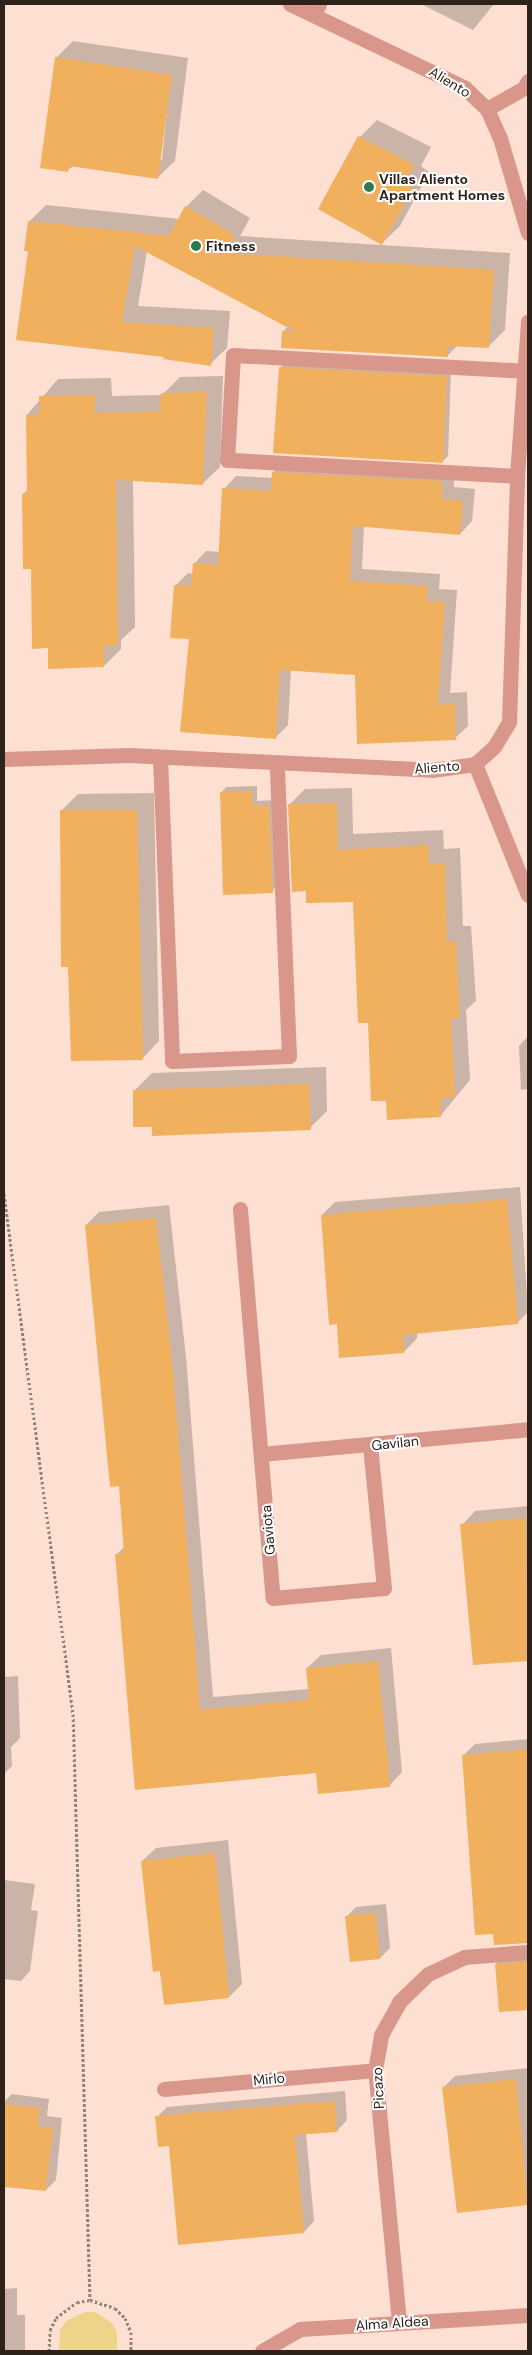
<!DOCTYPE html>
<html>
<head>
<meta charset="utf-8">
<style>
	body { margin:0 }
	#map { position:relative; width:532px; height:2355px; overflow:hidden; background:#fde0d1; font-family:"DM Sans",sans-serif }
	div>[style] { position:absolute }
	.green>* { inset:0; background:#edd489 }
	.shadow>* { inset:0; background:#0003 }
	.building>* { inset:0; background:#f1b05e }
	.path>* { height:3px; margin-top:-1.5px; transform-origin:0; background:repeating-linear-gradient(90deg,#948075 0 2.5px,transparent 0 5px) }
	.lane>* { height:15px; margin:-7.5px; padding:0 7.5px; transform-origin:7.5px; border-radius:7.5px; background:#d9968b }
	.street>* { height:15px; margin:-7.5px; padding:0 7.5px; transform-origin:7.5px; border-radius:7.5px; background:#d9968b }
	.dots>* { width:14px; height:14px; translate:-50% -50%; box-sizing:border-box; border:2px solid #fff; border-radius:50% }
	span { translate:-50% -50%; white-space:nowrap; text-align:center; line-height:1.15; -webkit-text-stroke:4px #fff; paint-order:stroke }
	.street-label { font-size:14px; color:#2f221b }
	.poi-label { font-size:14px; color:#2f221b; font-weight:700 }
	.left { translate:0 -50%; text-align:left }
	.frame { position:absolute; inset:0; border:5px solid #2f221b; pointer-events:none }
</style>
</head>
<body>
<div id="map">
	<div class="green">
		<div style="clip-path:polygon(85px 2312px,95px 2312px,112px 2323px,117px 2333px,117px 2351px,59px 2351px,60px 2330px,66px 2321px)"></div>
	</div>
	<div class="shadow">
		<div style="clip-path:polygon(421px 4px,494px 4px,473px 30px)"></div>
		<div style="clip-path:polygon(evenodd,73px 41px,188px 58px,175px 161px,157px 178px,73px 166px,68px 170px,56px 58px,73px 41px,171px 69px,162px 160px,159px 160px,171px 69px)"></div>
		<div style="clip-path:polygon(377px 120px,431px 147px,421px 166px,429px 172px,400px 226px,382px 243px,360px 137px)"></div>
		<div style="clip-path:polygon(203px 190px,250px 218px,240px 236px,510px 253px,505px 330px,488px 347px,458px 345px,447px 356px,283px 332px,288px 326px,147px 251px,138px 306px,230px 311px,227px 348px,210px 364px,165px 356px,29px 250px,29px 222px,46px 205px,180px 219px,186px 207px)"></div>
		<div style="clip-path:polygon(286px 362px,451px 372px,448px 456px,443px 461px,281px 367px)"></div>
		<div style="clip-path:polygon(223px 376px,220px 467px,202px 484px,133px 480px,135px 627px,121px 640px,121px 649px,104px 666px,49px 647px,32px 567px,23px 494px,28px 489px,27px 415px,58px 379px,111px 378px,112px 396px,162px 395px,180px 377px)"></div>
		<div style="clip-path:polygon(286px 460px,454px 469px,454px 487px,475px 489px,472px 521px,460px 534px,364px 526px,362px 569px,440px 574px,439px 589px,457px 590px,450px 693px,467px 692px,468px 726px,455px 738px,356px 674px,291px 670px,288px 725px,275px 738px,190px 638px,175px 586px,188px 573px,193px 574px,194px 564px,206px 551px,220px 552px,224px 489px,236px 476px,273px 478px,273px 472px)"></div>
		<div style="clip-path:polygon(257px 786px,257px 801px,274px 800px,277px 886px,272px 891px,221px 793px,226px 787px)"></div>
		<div style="clip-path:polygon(352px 788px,353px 834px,443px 830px,444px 849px,460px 848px,463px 926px,471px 926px,476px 1001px,466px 1010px,470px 1080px,441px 1115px,387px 1099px,369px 1021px,354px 901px,307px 890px,289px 805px,305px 789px)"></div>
		<div style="clip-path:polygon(154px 793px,159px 1041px,142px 1059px,70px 966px,61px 811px,78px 794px)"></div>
		<div style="clip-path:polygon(528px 1036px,528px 1089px,521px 1090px,519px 1046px)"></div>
		<div style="clip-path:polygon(326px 1067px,327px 1111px,310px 1128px,153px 1125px,134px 1091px,152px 1073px)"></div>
		<div style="clip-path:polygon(520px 1187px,528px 1312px,517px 1323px,417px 1332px,417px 1338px,404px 1352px,338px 1323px,322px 1215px,335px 1202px)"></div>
		<div style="clip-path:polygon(169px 1205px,186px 1357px,213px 1697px,309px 1689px,307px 1668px,321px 1655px,391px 1648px,402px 1772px,389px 1786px,317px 1771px,136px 1788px,117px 1554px,125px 1546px,120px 1484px,86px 1225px,99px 1212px)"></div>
		<div style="clip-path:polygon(528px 1506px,528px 1659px,474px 1664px,462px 1525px,475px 1511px)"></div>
		<div style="clip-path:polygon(18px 1676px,20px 1738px,11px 1747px,12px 1766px,4px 1774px,4px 1677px)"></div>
		<div style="clip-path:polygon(528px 1739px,528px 1942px,463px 1756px,475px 1744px)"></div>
		<div style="clip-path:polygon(228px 1840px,242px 1984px,229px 1997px,165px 2003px,142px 1861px,156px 1848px)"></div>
		<div style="clip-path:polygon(4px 1880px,35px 1884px,31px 1910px,38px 1911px,30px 1971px,21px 1981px,4px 1979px)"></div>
		<div style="clip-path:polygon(386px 1904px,390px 1948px,380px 1958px,351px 1961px,346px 1917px,356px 1907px)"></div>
		<div style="clip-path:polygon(528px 1951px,528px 2008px,501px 2011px,496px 1964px,508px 1953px)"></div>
		<div style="clip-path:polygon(528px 2068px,528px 2204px,458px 2212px,443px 2088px,455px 2076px)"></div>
		<div style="clip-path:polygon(345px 2091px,347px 2120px,337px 2131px,306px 2133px,314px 2221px,304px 2232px,170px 2145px,157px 2117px,167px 2107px)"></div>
		<div style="clip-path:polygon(12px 2094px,49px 2099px,47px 2116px,62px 2118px,56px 2180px,46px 2190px,4px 2186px,4px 2102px)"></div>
		<div style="clip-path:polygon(17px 2288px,17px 2315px,25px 2315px,25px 2351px,4px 2351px,4px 2289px)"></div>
	</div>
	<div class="building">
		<div style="clip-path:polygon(55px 57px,172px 75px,158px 179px,69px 166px,68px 172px,40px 168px)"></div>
		<div style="clip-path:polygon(358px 136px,415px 165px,404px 184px,413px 189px,382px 245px,318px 209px)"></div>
		<div style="clip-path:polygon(185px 206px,235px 235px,225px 253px,494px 270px,489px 348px,448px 346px,448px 357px,281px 348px,282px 331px,296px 332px,135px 246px,122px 322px,214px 328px,211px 366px,163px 359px,164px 357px,16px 340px,28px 251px,24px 251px,28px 221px,169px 236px)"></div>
		<div style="clip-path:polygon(279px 367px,447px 376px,443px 463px,273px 453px)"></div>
		<div style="clip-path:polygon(207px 392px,203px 485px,116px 480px,118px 645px,104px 646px,104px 667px,48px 669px,48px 648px,32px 649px,31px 569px,23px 569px,22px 494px,27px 494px,26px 415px,40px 414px,39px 396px,95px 395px,95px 413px,160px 412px,161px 393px)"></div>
		<div style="clip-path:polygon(272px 472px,442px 481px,442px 499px,463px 501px,460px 535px,353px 526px,350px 581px,428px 586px,427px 601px,445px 602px,438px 705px,455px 704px,456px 740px,357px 744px,355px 675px,280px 670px,276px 739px,180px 732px,189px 639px,170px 638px,174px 585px,191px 586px,193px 563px,218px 565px,222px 488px,271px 491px)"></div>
		<div style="clip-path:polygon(252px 791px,253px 805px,269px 805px,273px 893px,223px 895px,220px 792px)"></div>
		<div style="clip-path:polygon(337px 803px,338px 850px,428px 845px,429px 864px,445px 863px,447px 942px,456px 941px,460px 1018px,451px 1019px,455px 1097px,441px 1098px,441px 1117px,387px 1120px,386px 1101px,371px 1101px,368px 1023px,358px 1023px,353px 902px,306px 903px,306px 891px,292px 892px,288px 804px)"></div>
		<div style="clip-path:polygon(60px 810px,137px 810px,143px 1060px,71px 1061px,68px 967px,61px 967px)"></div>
		<div style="clip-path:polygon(309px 1084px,311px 1130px,152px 1136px,152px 1127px,133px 1127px,133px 1090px)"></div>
		<div style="clip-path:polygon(507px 1199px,518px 1324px,403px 1335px,404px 1353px,339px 1358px,337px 1324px,329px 1325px,321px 1215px)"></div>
		<div style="clip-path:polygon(156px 1218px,173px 1371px,200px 1710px,309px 1700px,306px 1668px,378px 1661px,390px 1787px,318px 1794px,316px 1773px,135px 1790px,115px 1554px,124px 1553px,119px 1486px,110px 1487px,85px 1225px)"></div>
		<div style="clip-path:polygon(526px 1518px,528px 1661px,473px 1665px,460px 1524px)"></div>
		<div style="clip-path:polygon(528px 1749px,528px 1943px,494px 1945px,493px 1934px,475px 1935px,462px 1755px)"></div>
		<div style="clip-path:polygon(215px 1853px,229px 1998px,164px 2005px,160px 1971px,153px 1972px,141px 1861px)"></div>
		<div style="clip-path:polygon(376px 1913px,380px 1959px,350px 1962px,345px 1916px)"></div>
		<div style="clip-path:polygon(528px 1961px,528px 2010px,499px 2012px,495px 1964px)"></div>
		<div style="clip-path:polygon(516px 2079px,528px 2205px,457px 2213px,442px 2087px)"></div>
		<div style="clip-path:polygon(335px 2101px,337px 2132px,295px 2135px,304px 2233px,178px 2245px,169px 2146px,158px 2147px,155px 2116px)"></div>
		<div style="clip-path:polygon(4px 2104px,40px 2108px,38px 2126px,53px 2128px,46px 2191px,4px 2187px)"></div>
	</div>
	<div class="path">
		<div style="left:4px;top:1194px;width:525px;rotate:82.44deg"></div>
		<div style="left:73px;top:1714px;width:586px;rotate:88.34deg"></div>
		<div style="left:49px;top:2351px;width:21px;rotate:-87deg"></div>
		<div style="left:50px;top:2330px;width:13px;rotate:-63deg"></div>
		<div style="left:56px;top:2318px;width:26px;rotate:-37deg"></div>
		<div style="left:77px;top:2302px;width:13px;rotate:-9deg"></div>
		<div style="left:90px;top:2300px;width:26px;rotate:18deg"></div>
		<div style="left:115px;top:2308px;width:14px;rotate:45deg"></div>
		<div style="left:125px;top:2318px;width:15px;rotate:67deg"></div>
		<div style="left:131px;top:2332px;width:19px;rotate:90deg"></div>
	</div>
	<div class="lane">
		<div style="left:314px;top:14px;width:11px;rotate:-63deg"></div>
		<div style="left:487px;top:109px;width:43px;rotate:-29.6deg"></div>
		<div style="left:524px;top:88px;width:8px;rotate:-60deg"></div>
		<div style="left:517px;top:476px;width:290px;rotate:-176.8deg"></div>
		<div style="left:227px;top:460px;width:105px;rotate:-86.7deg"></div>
		<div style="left:233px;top:355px;width:291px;rotate:3.1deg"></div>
		<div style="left:160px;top:758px;width:303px;rotate:87.7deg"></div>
		<div style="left:172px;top:1061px;width:117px;rotate:-2.4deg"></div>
		<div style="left:289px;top:1056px;width:292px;rotate:-92.4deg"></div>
		<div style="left:475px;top:764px;width:141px;rotate:68deg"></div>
	</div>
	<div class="street">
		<div style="left:290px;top:4px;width:194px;rotate:25.6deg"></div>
		<div style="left:465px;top:88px;width:30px;rotate:44deg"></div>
		<div style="left:487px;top:109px;width:32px;rotate:66deg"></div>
		<div style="left:500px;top:138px;width:99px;rotate:73.6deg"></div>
		<div style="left:4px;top:759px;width:125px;rotate:-1.8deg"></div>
		<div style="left:129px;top:755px;width:303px;rotate:2.8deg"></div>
		<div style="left:432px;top:770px;width:43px;rotate:-7.9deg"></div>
		<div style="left:475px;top:764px;width:25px;rotate:-42deg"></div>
		<div style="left:494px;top:747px;width:29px;rotate:-59deg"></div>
		<div style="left:509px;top:722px;width:246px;rotate:-88.1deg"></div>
		<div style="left:517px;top:476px;width:155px;rotate:-85.9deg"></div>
		<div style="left:240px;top:1209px;width:390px;rotate:85.2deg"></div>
		<div style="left:273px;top:1598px;width:111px;rotate:-5.1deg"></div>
		<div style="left:384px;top:1588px;width:143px;rotate:-95.6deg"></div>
		<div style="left:261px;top:1454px;width:268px;rotate:-5.3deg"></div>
		<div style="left:164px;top:2089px;width:212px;rotate:-5.1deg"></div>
		<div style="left:399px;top:2322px;width:253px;rotate:-95.4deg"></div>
		<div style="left:375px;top:2070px;width:36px;rotate:-80deg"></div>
		<div style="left:381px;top:2035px;width:38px;rotate:-61deg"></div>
		<div style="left:399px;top:2002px;width:40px;rotate:-44deg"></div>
		<div style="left:428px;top:1974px;width:40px;rotate:-25deg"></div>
		<div style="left:464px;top:1957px;width:64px;rotate:-4.5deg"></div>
		<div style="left:262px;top:2351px;width:44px;rotate:-30.1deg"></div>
		<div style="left:300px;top:2329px;width:228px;rotate:-3.5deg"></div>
	</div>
	<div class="dots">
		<div style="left:369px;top:187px;background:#2e7c4b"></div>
		<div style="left:196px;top:246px;background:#2e7c4b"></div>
	</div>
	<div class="street-label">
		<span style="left:450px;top:82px;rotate:31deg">Aliento</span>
		<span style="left:437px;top:767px;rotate:-4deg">Aliento</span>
		<span style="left:395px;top:1443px;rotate:-6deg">Gavilan</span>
		<span style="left:268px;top:1530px;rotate:-95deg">Gaviota</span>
		<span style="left:269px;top:2079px;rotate:-6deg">Mirlo</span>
		<span style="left:378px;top:2088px;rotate:-93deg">Picazo</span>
		<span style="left:392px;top:2323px;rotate:-4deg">Alma Aldea</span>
	</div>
	<div class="poi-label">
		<span class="left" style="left:379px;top:187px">Villas Aliento<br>Apartment Homes</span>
		<span class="left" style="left:206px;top:246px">Fitness</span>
	</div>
	<div class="frame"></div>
</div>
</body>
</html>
